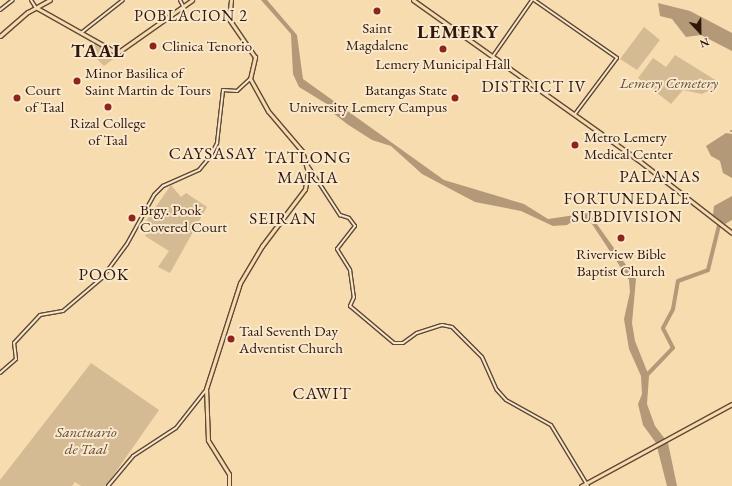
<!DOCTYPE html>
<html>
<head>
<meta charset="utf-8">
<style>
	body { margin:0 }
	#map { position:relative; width:732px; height:486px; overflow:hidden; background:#f7dcb0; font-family:"EB Garamond",serif }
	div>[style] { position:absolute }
	.green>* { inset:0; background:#d5bb94 }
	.water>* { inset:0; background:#b39978 }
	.canal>* { height:2px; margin:-1px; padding:0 1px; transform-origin:1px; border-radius:1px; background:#b39978 }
	.river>* { height:4px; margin:-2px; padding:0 2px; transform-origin:2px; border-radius:2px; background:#b39978 }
	.roads { filter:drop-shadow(1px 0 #604935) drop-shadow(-1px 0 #604935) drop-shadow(0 1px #604935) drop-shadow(0 -1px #604935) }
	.minor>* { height:2px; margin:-1px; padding:0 1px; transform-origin:1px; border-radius:1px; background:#fae8cc }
	.major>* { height:3px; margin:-1.5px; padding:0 1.5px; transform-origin:1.5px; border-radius:1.5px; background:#f7dcb0 }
	.dots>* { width:11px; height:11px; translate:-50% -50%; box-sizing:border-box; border:2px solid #fae8cc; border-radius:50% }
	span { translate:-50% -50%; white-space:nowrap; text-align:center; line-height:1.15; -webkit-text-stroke:4px #fae8cc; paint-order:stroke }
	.poi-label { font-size:15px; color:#2e180c }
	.left { translate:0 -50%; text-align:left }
	.right { translate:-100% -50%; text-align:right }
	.park-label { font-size:15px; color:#604935; font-style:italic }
	.neighbourhood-label { font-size:16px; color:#2e180c; letter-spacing:1px }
	.quarter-label { font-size:17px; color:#2e180c; letter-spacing:1px }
	.district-label { font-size:19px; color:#2e180c; font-weight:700; letter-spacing:1px }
	.north { position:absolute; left:680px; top:12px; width:40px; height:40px; -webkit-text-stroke:3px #fae8cc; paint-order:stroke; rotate:158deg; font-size:11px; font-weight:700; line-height:16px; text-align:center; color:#2e180c }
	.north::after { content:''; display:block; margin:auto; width:14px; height:18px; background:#2e180c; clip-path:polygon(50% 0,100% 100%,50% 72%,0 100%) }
</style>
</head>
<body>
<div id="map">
	<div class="green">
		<div style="clip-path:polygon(644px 27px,660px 40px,637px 70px,620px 59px)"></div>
		<div style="clip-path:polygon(96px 43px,117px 56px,104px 66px,89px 51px)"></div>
		<div style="clip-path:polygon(675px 55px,717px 81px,710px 90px,702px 94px,683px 90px,671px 104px,638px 78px,653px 58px,666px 67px)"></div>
		<div style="clip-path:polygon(171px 185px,181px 197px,186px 193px,207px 207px,170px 273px,158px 267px,169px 251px,145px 236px,152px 223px,146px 221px)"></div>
		<div style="clip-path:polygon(91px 363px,159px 410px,106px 486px,81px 486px,75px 482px,72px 486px,0 486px,0 480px)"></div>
	</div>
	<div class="water">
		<div style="clip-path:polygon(261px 0,267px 0,297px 35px,303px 79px,444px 180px,524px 204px,548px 219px,589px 213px,636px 279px,632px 323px,635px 341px,649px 376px,647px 404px,655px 426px,668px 443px,677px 486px,667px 486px,656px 443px,643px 425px,638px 404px,642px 394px,641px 376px,629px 349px,624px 319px,630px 292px,629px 280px,590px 221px,580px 216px,567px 225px,553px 226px,521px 211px,475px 202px,422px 174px,391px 146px,372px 140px,347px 124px,333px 113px,330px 106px,299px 87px,293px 74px,291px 34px)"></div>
		<div style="clip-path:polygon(658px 3px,690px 11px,732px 33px,732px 51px,701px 35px,686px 37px,672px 19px,660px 16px)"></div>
		<div style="clip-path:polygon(726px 133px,732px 134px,732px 178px,723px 173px,720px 161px,711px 156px,706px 146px)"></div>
		<div style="clip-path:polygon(732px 196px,732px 220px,725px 224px,713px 215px,714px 206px)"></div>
	</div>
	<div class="canal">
		<div style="left:731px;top:131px;width:1px"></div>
	</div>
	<div class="river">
		<div style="left:645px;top:377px;width:40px;rotate:-46deg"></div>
		<div style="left:673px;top:348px;width:22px;rotate:-117deg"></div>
		<div style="left:663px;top:328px;width:21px;rotate:-62deg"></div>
		<div style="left:673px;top:309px;width:28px;rotate:-80deg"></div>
		<div style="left:678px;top:281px;width:32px;rotate:-20deg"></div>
		<div style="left:708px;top:270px;width:50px;rotate:-76.2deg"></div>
	</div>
	<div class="roads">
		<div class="minor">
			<div style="left:31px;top:0;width:9px;rotate:58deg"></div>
			<div style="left:180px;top:0;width:7px;rotate:63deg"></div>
			<div style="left:534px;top:0;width:101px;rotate:34.9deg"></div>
			<div style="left:617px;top:58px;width:70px;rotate:126.9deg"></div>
			<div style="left:0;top:10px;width:16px;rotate:-38deg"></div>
			<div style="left:81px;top:33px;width:53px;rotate:-38.2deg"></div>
			<div style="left:493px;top:56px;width:68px;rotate:-55.1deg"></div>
			<div style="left:308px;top:166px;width:59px;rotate:56.9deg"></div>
			<div style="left:340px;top:215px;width:9px;rotate:18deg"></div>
			<div style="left:349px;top:218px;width:10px;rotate:53deg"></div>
			<div style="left:355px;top:226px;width:29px;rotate:128deg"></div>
			<div style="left:337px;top:249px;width:25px;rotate:58deg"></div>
			<div style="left:350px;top:270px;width:27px;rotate:82deg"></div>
			<div style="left:354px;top:297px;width:10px;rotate:114deg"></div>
			<div style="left:350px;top:306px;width:57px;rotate:40.1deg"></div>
			<div style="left:394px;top:343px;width:9px"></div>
			<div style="left:403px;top:343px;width:17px;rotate:-36deg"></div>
			<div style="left:417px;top:333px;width:26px;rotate:-18deg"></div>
			<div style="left:442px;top:325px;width:10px;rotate:11deg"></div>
			<div style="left:452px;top:327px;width:42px;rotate:45deg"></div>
			<div style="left:482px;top:357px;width:36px;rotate:66deg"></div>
			<div style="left:497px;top:390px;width:13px;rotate:48deg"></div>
			<div style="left:506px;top:400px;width:51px;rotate:29.1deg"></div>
			<div style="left:551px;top:425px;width:71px;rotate:58.8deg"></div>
			<div style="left:0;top:373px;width:21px;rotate:-41deg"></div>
			<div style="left:16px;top:359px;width:16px;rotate:-97deg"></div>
			<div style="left:14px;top:343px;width:38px;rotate:-47deg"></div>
			<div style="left:40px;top:315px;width:23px;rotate:-10deg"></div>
			<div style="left:63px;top:311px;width:51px;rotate:-40.2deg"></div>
			<div style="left:102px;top:278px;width:42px;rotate:-53.7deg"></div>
			<div style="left:127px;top:244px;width:56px;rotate:-61.1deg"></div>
			<div style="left:154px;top:195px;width:13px;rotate:-45deg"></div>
			<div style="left:163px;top:186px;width:39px;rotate:-24deg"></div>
			<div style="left:199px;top:170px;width:17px;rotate:-50deg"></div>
			<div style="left:210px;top:157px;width:16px;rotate:-63deg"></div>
			<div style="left:217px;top:143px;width:53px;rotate:-83.5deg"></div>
			<div style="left:223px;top:90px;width:14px;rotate:4deg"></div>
			<div style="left:237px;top:91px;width:18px;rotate:-43deg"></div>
			<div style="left:108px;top:486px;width:39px;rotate:-50deg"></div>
			<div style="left:133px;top:456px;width:51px;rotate:-33.1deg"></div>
			<div style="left:176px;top:428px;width:48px;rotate:-51.7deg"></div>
		</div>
		<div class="major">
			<div style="left:413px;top:0;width:275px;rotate:35.4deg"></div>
			<div style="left:637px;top:159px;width:120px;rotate:37.9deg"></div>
			<div style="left:37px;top:8px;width:92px;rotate:29.4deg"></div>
			<div style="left:117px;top:53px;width:92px;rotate:-35.2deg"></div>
			<div style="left:0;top:36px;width:37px;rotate:-41deg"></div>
			<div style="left:28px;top:12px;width:25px;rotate:-29deg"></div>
			<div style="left:229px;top:486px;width:12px;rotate:-90deg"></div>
			<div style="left:229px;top:474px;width:40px;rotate:-122deg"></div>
			<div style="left:208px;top:440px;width:51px;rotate:-92.2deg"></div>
			<div style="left:206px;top:389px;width:111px;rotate:-72.2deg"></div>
			<div style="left:240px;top:283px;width:43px;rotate:-59.3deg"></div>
			<div style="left:262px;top:246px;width:71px;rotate:-53deg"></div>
			<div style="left:305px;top:189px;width:17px;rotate:-80deg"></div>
			<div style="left:308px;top:172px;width:22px;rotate:-106deg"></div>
			<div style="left:302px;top:151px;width:52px;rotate:-130.4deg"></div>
			<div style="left:268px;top:111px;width:37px;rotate:-119deg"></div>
			<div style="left:250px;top:79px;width:23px;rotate:-77deg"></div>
			<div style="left:255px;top:57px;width:46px;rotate:-124.4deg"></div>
			<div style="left:229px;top:19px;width:19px;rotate:-84deg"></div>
			<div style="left:581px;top:486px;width:172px;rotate:-28.5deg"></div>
		</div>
	</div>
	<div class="dots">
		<div style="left:377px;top:11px;background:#8f2418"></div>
		<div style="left:153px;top:46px;background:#8f2418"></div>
		<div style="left:443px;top:49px;background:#8f2418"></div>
		<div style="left:77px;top:81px;background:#8f2418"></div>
		<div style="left:17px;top:98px;background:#8f2418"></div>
		<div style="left:455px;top:98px;background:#8f2418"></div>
		<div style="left:108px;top:107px;background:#8f2418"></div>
		<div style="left:575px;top:145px;background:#8f2418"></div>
		<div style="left:132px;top:218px;background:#8f2418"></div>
		<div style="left:621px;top:238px;background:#8f2418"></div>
		<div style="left:231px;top:339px;background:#8f2418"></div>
	</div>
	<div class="poi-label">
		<span style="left:377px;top:36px">Saint<br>Magdalene</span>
		<span class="left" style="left:162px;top:46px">Clinica Tenorio</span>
		<span style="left:443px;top:64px">Lemery Municipal Hall</span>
		<span class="left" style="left:85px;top:81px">Minor Basilica of<br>Saint Martin de Tours</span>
		<span class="left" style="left:25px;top:98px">Court<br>of Taal</span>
		<span class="right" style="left:447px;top:98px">Batangas State<br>University Lemery Campus</span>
		<span style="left:108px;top:131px">Rizal College<br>of Taal</span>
		<span class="left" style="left:584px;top:145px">Metro Lemery<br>Medical Center</span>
		<span class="left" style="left:140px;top:218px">Brgy. Pook<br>Covered Court</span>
		<span style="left:621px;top:262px">Riverview Bible<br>Baptist Church</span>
		<span class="left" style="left:239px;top:339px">Taal Seventh Day<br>Adventist Church</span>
	</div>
	<div class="park-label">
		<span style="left:669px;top:83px">Lemery Cemetery</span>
		<span style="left:86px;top:440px">Sanctuario<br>de Taal</span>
	</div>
	<div class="neighbourhood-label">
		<span style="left:191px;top:16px">POBLACION 2</span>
		<span style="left:534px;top:87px">DISTRICT IV</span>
		<span style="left:627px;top:208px">FORTUNEDALE<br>SUBDIVISION</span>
	</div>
	<div class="quarter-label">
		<span style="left:213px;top:154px">CAYSASAY</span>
		<span style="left:308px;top:168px">TATLONG<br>MARIA</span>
		<span style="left:660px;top:177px">PALANAS</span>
		<span style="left:283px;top:219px">SEIRAN</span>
		<span style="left:104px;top:275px">POOK</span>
		<span style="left:322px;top:394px">CAWIT</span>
	</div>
	<div class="district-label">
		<span style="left:458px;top:32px">LEMERY</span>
		<span style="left:98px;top:51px">TAAL</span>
	</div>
	<div class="north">N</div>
</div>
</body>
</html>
